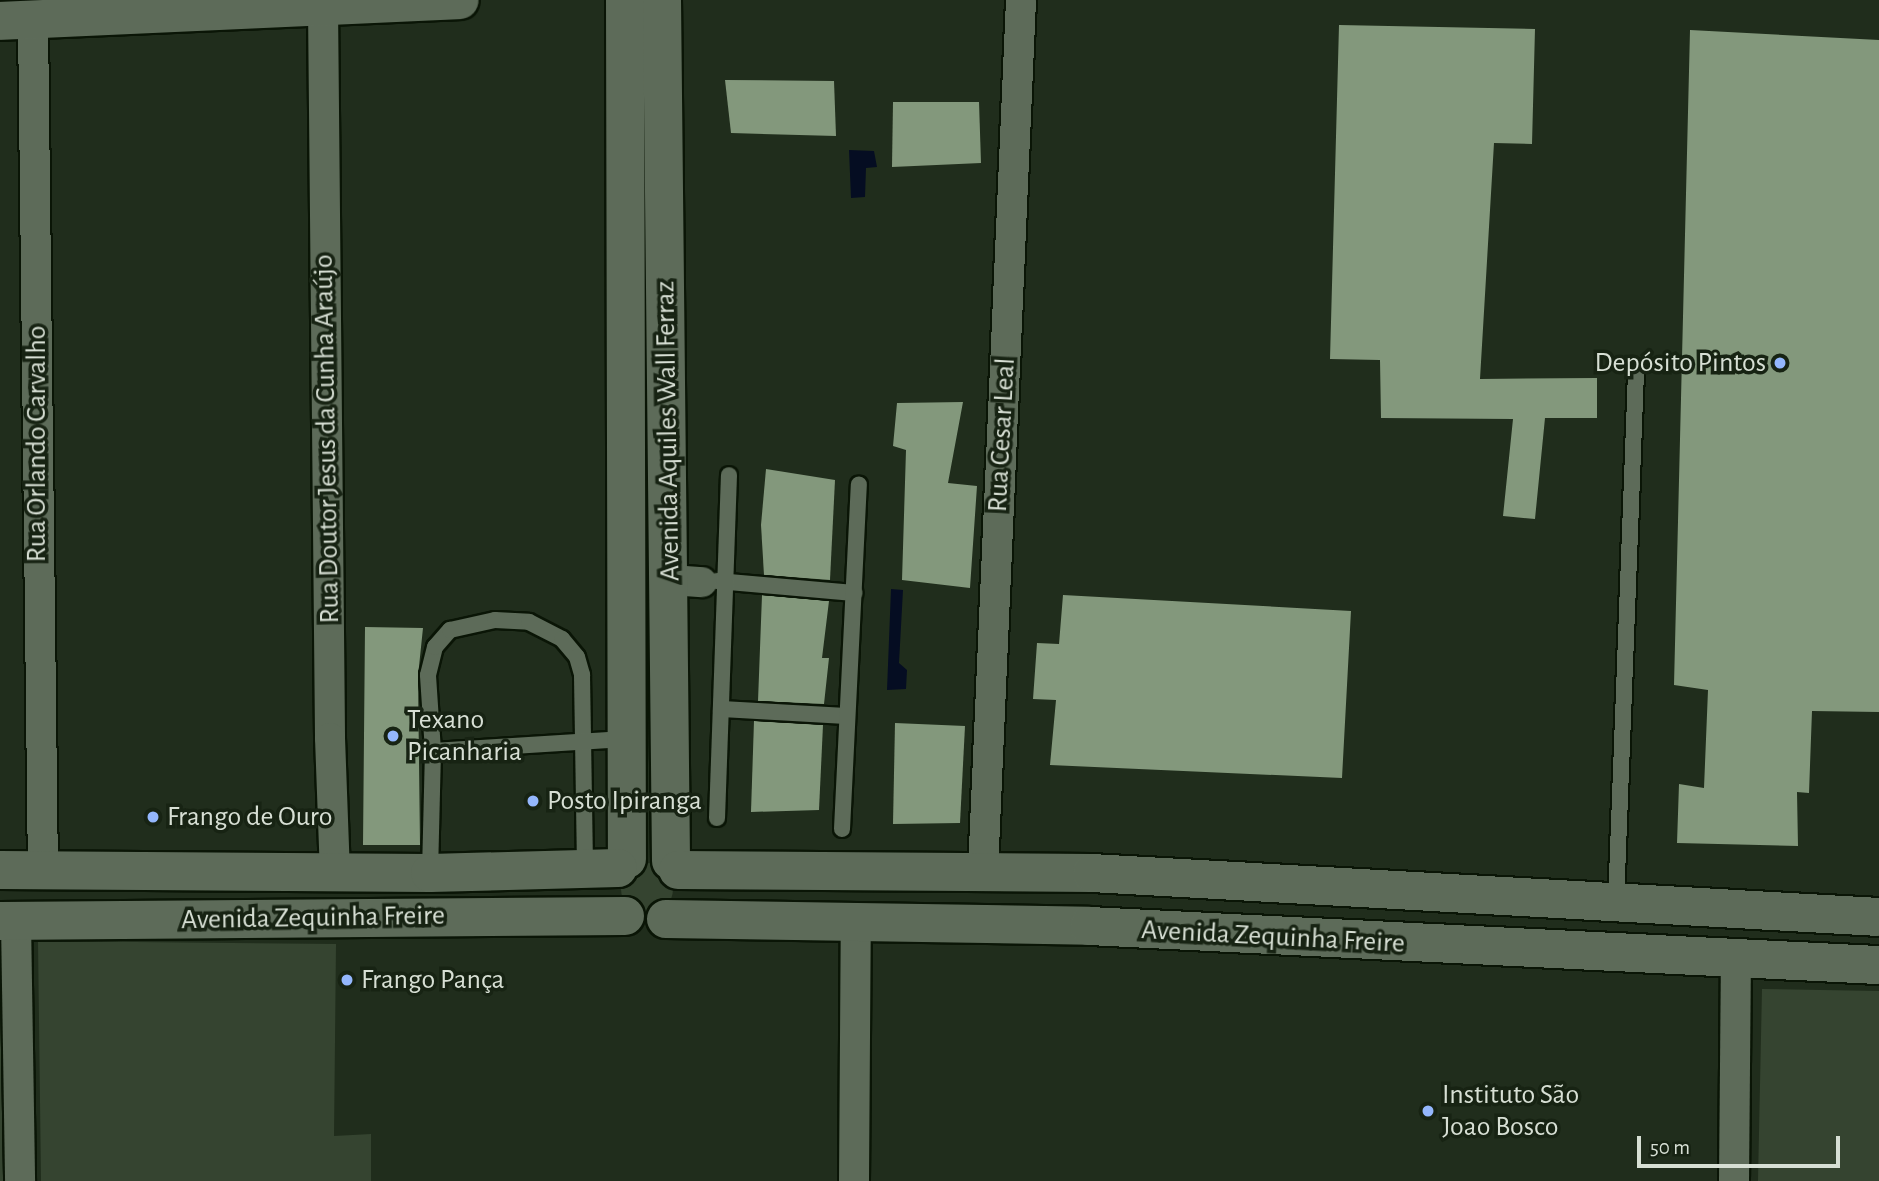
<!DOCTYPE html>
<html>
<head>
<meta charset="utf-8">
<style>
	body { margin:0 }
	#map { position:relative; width:1879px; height:1181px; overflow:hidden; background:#202d1c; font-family:"Alegreya Sans",sans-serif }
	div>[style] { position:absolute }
	.green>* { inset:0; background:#354430 }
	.round { border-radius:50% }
	.water>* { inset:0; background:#050d22 }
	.building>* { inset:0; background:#83987c }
	.roads { filter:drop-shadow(2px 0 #0a1506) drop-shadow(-2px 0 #0a1506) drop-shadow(0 2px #0a1506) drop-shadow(0 -2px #0a1506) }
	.lane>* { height:16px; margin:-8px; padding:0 8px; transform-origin:8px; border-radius:8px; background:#5d6b59 }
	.street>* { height:30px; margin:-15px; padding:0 15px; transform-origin:15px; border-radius:15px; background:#5d6b59 }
	.secondary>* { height:38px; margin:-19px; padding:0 19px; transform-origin:19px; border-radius:19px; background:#5d6b59 }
	.dots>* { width:19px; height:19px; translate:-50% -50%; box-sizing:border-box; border:4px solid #172313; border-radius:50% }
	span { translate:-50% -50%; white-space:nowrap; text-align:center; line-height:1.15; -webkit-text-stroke:7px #172313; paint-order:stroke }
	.poi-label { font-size:28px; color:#d7dfd4 }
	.right { translate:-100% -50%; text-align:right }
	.left { translate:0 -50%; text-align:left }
	.street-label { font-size:28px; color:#d7dfd4 }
	.scale { position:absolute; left:1637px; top:1136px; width:203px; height:32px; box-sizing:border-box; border:4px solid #d7dfd4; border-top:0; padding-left:9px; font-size:21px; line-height:24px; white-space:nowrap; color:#d7dfd4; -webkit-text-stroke:5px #172313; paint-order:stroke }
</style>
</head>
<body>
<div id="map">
	<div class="green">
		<div class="round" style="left:621px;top:863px;width:52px;height:52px"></div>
		<div style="clip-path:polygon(38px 941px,336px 944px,334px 1136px,371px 1134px,371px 1181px,41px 1181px)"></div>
		<div style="clip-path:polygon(0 943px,2px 943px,5px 1181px,0 1181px)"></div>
		<div style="clip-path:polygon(1762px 989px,1879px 991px,1879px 1181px,1758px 1181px)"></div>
	</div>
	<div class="water">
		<div style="clip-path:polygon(849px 150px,874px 151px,877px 167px,866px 168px,865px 197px,851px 198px)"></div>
		<div style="clip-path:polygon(891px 589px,903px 590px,899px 663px,907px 670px,906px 689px,887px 690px)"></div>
	</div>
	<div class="building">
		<div style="clip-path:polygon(1339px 25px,1535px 29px,1532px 144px,1494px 143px,1480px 379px,1597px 378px,1597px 418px,1545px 418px,1535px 519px,1503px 516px,1513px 419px,1381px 418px,1380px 360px,1330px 359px)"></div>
		<div style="clip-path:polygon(1690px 30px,1879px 40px,1879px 712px,1812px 711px,1809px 793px,1797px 792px,1798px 846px,1677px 843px,1679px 784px,1704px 788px,1708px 690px,1674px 685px)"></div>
		<div style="clip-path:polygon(725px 80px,834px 81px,836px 136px,731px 133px)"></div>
		<div style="clip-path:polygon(893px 102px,979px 102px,981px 163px,892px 167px)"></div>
		<div style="clip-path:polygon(963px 402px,948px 483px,977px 486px,970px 588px,902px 580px,906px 450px,893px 446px,897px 403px)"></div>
		<div style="clip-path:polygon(766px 469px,835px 480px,830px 580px,764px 575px,761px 525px)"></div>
		<div style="clip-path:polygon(762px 595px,829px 601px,822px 658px,829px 658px,824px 704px,758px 701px)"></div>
		<div style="clip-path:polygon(1063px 595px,1351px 611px,1342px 778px,1050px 765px,1056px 700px,1033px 699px,1037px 643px,1059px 644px)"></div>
		<div style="clip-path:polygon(365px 627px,423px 628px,418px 676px,420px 845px,363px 845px)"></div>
		<div style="clip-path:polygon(754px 721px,823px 725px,819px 810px,751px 812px)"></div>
		<div style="clip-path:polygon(895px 723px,965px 726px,960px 823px,893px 824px)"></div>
	</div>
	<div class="roads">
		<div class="lane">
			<div style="left:717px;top:581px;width:138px;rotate:5deg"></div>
			<div style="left:721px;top:709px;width:126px;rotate:3.2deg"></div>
			<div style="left:433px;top:751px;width:76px;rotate:-93.8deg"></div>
			<div style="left:428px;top:675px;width:29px;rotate:-76deg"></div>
			<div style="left:435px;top:647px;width:23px;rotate:-49deg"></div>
			<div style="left:450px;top:630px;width:46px;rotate:-12.5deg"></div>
			<div style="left:495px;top:620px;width:34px;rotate:3deg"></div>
			<div style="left:529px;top:622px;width:37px;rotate:27deg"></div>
			<div style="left:562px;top:639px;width:23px;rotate:50deg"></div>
			<div style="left:577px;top:657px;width:19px;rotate:74deg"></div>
			<div style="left:582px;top:675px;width:194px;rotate:89.1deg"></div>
			<div style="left:717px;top:818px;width:343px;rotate:-88deg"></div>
			<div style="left:842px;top:829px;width:345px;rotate:-87.2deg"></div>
			<div style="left:430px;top:873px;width:122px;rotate:-88.6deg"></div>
			<div style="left:433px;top:751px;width:192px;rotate:-3.6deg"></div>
			<div style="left:1616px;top:903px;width:531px;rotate:-87.84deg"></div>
		</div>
		<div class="street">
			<div style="left:323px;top:6px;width:732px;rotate:89.45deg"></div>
			<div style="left:330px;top:738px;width:134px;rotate:87.9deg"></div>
			<div style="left:33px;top:20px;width:849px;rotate:89.33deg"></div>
			<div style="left:671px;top:580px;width:31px;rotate:4deg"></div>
			<div style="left:983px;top:871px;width:872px;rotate:-87.5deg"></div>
			<div style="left:16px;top:921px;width:260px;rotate:89.1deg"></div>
			<div style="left:854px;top:1181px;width:261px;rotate:-89.6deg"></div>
			<div style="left:1734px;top:1181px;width:220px;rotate:-89.5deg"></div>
		</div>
		<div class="secondary">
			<div style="left:625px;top:0;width:859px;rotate:89.87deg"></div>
			<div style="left:662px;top:0;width:861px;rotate:89.4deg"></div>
			<div style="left:0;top:21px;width:460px;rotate:-2.6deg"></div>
			<div style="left:0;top:870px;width:430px;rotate:0.4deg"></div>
			<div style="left:430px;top:873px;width:188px;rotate:-1.5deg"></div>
			<div style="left:678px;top:870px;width:414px;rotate:0.4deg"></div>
			<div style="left:1092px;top:873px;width:788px;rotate:3.2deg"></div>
			<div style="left:666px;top:919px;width:423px;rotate:0.9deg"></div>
			<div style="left:1089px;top:926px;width:791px;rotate:2.83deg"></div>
			<div style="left:0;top:921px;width:625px;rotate:-0.46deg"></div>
		</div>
	</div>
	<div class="dots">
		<div style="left:1780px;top:363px;background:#94b7fd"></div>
		<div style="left:393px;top:736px;background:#94b7fd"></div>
		<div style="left:533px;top:801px;background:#94b7fd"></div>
		<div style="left:153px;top:817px;background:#94b7fd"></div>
		<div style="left:347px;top:980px;background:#94b7fd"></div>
		<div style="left:1428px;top:1111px;background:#94b7fd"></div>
	</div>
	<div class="poi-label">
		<span class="right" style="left:1766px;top:363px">Depósito Pintos</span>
		<span class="left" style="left:407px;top:736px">Texano<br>Picanharia</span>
		<span class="left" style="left:547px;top:801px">Posto Ipiranga</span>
		<span class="left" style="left:167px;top:817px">Frango de Ouro</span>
		<span class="left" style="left:361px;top:980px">Frango Pança</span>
		<span class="left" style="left:1442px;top:1111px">Instituto São<br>Joao Bosco</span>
	</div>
	<div class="street-label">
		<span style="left:668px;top:431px;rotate:-91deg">Avenida Aquiles Wall Ferraz</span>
		<span style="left:1002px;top:435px;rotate:-87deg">Rua Cesar Leal</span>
		<span style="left:327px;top:439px;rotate:-91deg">Rua Doutor Jesus da Cunha Araújo</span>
		<span style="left:37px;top:444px;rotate:-90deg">Rua Orlando Carvalho</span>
		<span style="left:313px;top:918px;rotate:-1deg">Avenida Zequinha Freire</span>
		<span style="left:1273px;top:937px;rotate:3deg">Avenida Zequinha Freire</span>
	</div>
	<div class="scale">50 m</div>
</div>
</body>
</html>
